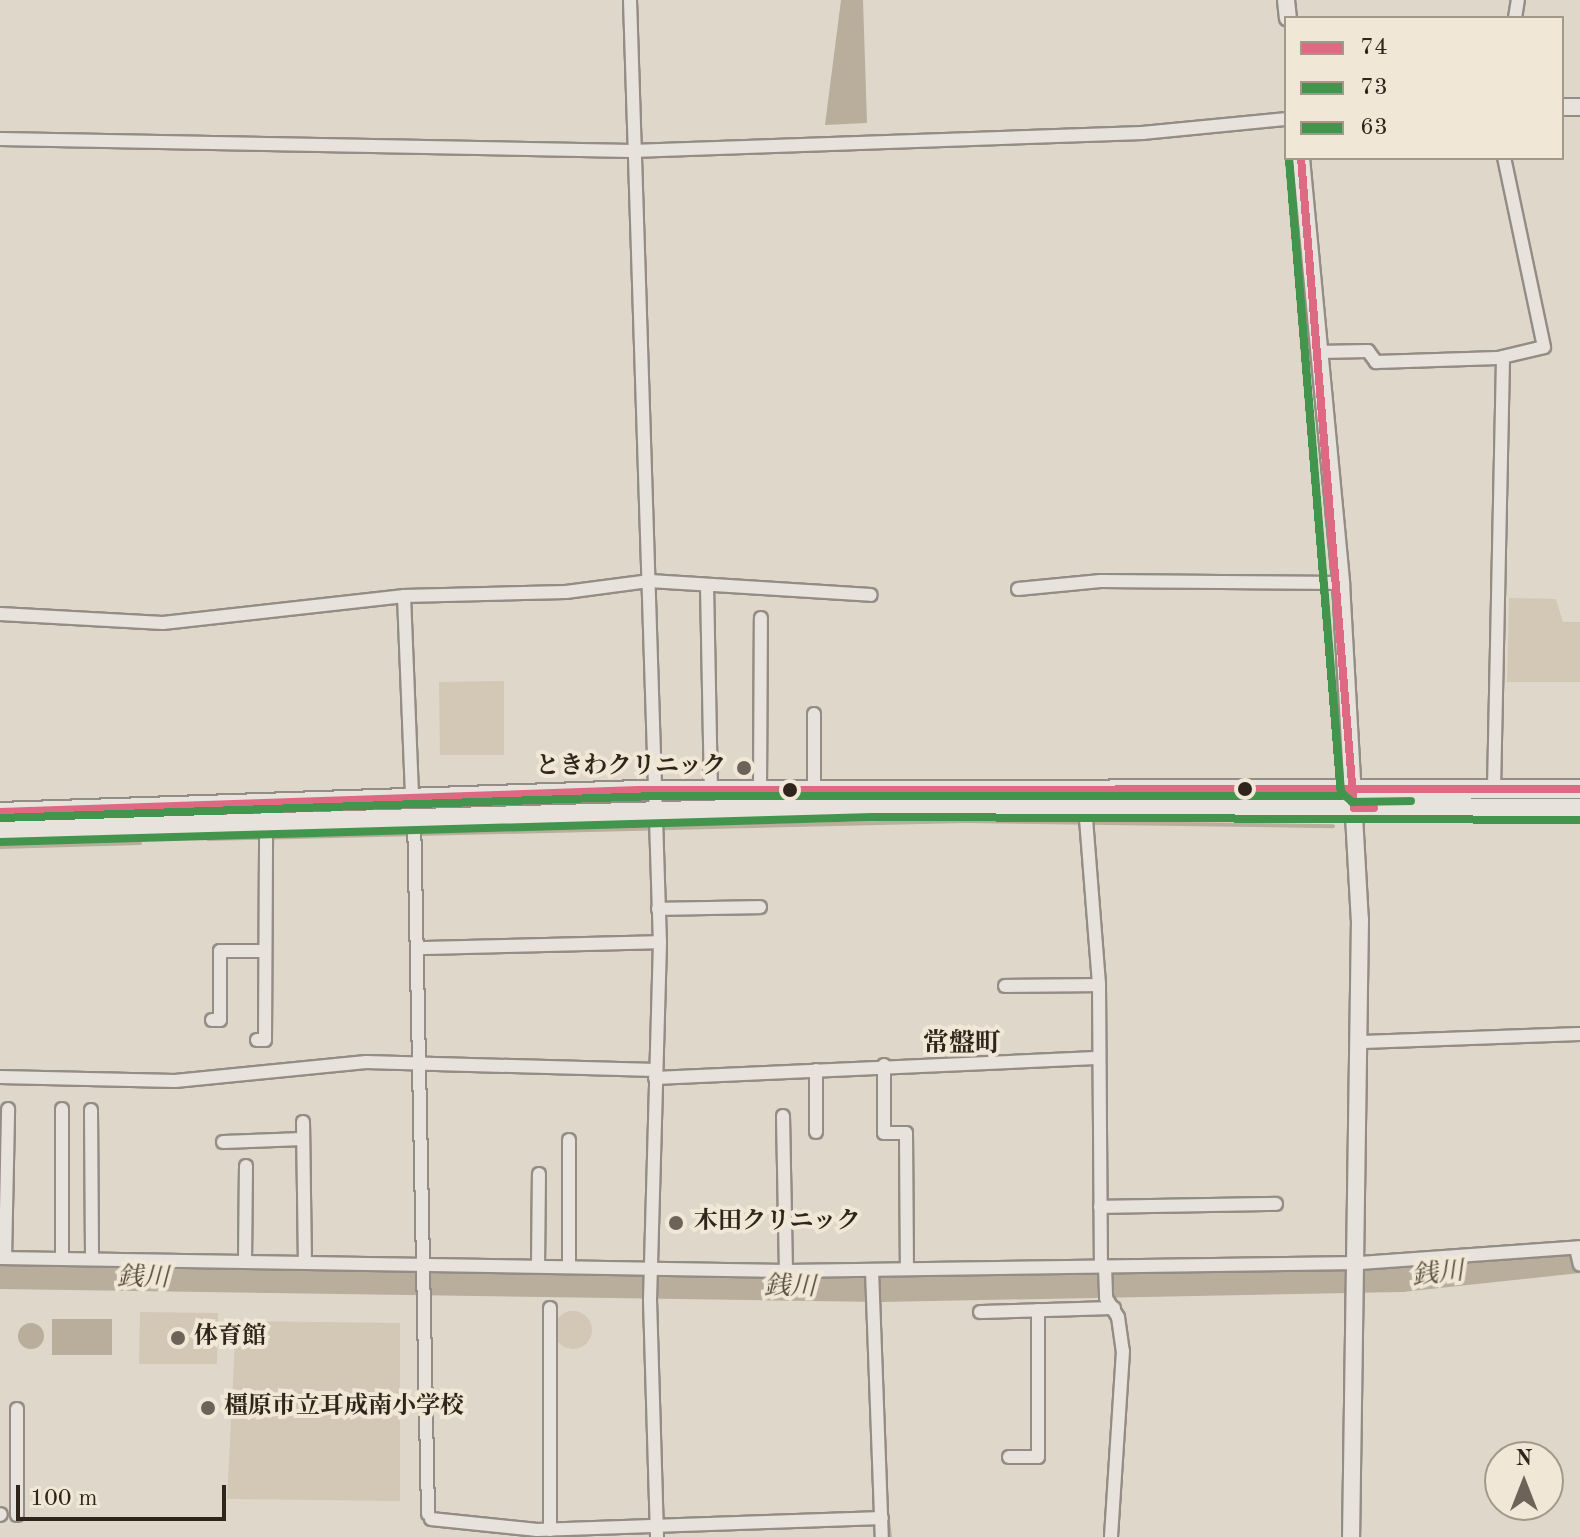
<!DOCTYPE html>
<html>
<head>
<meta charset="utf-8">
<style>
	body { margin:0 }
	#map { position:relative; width:1580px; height:1537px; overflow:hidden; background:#dfd7ca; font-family:"Old Standard TT","Noto Serif JP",serif }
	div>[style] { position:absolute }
	.green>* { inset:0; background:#d3c8b6 }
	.round { border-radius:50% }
	.water>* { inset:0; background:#b9ae9c }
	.stream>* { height:4px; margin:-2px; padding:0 2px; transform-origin:2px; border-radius:2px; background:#b9ae9c }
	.river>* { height:26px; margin:-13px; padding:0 13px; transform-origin:13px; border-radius:13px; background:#b9ae9c }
	.roads { filter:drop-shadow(2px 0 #948d85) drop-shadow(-2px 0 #948d85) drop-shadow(0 2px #948d85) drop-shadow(0 -2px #948d85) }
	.minor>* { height:12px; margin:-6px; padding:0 6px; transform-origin:6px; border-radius:6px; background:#e7e3dc }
	.tertiary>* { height:16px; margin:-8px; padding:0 8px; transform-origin:8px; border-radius:8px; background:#e7e3dc }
	.secondary>* { height:18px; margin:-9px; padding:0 9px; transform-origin:9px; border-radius:9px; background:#e7e3dc }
	.bus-1>* { height:8px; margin:-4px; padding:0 4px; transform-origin:4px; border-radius:4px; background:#dd6a82 }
	.bus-2>* { height:8px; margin:-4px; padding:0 4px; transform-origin:4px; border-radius:4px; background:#43944d }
	.bus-3>* { height:8px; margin:-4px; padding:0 4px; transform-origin:4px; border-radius:4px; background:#43944d }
	.dots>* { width:22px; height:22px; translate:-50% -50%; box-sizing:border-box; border:4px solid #f0e7d7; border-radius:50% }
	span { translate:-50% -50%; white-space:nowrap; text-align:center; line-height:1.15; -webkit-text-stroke:8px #f0e7d7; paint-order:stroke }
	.poi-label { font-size:24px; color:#30251a; font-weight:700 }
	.right { translate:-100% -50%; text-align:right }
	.left { translate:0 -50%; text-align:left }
	.neighbourhood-label { font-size:26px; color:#30251a; font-weight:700 }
	.water-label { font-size:26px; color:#5a4f40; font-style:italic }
	.legend { position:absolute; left:1284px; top:16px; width:280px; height:144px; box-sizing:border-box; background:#f0e7d7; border:2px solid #a3998b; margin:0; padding:10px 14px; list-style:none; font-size:24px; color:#30251a }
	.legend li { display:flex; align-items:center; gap:16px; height:40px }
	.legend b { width:40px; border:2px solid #a3998b }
	.north { position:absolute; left:1484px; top:1441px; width:80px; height:80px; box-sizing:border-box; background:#f0e7d7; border:2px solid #a3998b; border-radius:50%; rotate:0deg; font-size:22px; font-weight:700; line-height:32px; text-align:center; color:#30251a }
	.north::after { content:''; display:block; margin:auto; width:28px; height:36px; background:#6d6358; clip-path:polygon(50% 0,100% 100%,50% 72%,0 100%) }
	.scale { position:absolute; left:16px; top:1485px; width:210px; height:36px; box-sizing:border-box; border:4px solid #30251a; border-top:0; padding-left:10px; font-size:24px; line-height:28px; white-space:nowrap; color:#30251a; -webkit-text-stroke:6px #f0e7d7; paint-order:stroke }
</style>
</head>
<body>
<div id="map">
	<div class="green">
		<div style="clip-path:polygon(1509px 598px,1556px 599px,1563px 622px,1580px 622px,1580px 682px,1507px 682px)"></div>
		<div style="clip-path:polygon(504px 681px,504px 755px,440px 755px,439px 682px)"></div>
		<div class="round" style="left:554px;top:1311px;width:38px;height:38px"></div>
		<div style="clip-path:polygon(140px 1312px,218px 1313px,217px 1364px,139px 1364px)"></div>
		<div style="clip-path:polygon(236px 1321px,400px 1323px,400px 1501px,227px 1499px)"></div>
	</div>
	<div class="water">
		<div style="clip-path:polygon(841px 0,863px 0,867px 123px,825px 125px)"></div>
		<div style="clip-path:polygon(52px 1319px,112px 1319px,112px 1355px,52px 1355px)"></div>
		<div class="round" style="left:18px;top:1323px;width:26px;height:26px"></div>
	</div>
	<div class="stream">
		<div style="left:208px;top:839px;width:757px;rotate:-1.36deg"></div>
		<div style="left:965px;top:821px;width:368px;rotate:0.8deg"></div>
		<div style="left:0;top:847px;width:140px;rotate:-1.6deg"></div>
		<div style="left:885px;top:1497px;width:40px;rotate:82.9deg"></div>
	</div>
	<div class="river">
		<div style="left:0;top:1276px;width:880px;rotate:0.85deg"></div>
		<div style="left:880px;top:1289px;width:521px;rotate:-1.1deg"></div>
		<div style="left:1401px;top:1279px;width:180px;rotate:-6.1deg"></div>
	</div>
	<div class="roads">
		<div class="minor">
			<div style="left:630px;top:0;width:942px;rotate:88.18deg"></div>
			<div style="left:660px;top:942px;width:358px;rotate:91.6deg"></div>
			<div style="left:650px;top:1300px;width:237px;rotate:88.3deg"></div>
			<div style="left:1515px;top:18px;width:18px;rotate:-81deg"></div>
			<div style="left:0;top:139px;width:632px;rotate:1.09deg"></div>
			<div style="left:632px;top:151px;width:511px;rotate:-2.02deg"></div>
			<div style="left:1143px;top:133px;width:144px;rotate:-5.6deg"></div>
			<div style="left:1318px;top:352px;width:50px;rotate:-1.1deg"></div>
			<div style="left:1368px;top:351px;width:14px;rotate:54deg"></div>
			<div style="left:1376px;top:362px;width:122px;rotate:-1.9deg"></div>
			<div style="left:1498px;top:358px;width:47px;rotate:-13.4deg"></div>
			<div style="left:1544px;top:347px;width:193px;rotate:-101.9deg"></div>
			<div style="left:707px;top:585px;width:205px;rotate:88.9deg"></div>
			<div style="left:1018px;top:589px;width:83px;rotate:-5.5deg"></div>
			<div style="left:1101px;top:581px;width:240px;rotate:0.5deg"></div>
			<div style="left:404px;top:596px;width:203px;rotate:87.7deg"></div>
			<div style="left:0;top:614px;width:163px;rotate:3.2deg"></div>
			<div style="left:163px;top:623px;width:243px;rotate:-6.4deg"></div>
			<div style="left:404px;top:596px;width:162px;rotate:-1.4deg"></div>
			<div style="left:566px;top:592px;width:85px;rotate:-7.5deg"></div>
			<div style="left:650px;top:581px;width:221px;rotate:3.6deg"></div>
			<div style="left:814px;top:714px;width:76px;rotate:90deg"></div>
			<div style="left:1494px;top:789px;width:432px;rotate:-88.8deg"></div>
			<div style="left:760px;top:790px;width:172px;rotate:-89.7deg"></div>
			<div style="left:1085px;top:806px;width:180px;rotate:85.5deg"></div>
			<div style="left:1099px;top:985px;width:281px;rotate:89.6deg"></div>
			<div style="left:414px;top:815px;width:699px;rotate:88.85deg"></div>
			<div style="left:658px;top:909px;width:102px;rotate:-1.1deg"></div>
			<div style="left:421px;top:948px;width:239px;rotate:-1.4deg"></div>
			<div style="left:1005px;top:986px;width:94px;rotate:-0.6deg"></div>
			<div style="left:212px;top:1020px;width:8px"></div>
			<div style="left:220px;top:1020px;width:69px;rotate:-90deg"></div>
			<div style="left:220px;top:951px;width:45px"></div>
			<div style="left:257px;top:1040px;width:8px"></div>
			<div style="left:265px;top:1040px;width:219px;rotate:-89.7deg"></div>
			<div style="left:1362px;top:1042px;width:218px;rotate:-2.1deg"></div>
			<div style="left:884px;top:1065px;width:68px;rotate:90deg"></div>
			<div style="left:884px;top:1133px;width:22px"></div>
			<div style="left:906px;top:1133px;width:136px;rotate:89.6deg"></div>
			<div style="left:816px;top:1070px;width:62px;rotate:90deg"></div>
			<div style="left:0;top:1077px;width:175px;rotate:1.3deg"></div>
			<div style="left:175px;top:1081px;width:192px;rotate:-5.7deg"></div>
			<div style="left:366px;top:1062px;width:290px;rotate:1.6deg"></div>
			<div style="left:655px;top:1078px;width:441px;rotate:-2.6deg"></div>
			<div style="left:62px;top:1109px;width:150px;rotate:90deg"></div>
			<div style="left:91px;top:1110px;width:149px;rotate:89.6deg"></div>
			<div style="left:783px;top:1116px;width:155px;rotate:88.9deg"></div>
			<div style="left:303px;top:1122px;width:140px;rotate:89.2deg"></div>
			<div style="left:569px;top:1140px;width:127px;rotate:90deg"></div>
			<div style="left:223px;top:1142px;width:80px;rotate:-2.1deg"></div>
			<div style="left:1100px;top:1207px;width:176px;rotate:-1deg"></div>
			<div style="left:1576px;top:1248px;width:17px;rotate:77deg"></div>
			<div style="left:0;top:1258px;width:786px;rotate:0.95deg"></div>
			<div style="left:786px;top:1271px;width:573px;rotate:-0.8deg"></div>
			<div style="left:1359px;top:1263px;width:222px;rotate:-4.1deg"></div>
			<div style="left:5px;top:1258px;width:149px;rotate:-88.8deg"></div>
			<div style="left:245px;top:1261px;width:95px;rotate:-89.4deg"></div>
			<div style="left:538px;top:1266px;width:92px;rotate:-89.4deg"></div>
			<div style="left:1105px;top:1266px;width:32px;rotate:88deg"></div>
			<div style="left:1106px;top:1298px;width:22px;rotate:58deg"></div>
			<div style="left:1118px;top:1317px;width:34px;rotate:82deg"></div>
			<div style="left:1123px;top:1351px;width:186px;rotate:93.7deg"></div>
			<div style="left:872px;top:1270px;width:267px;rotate:87.9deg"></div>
			<div style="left:980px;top:1312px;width:134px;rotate:-1.7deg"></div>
			<div style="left:17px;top:1409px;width:106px;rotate:90deg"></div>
			<div style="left:1009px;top:1457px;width:29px"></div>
			<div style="left:1038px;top:1457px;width:147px;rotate:-90deg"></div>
			<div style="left:0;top:1515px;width:1px;rotate:-45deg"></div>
			<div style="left:431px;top:1519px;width:107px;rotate:5.9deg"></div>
			<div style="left:537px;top:1530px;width:345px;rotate:-2deg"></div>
			<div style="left:550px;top:1530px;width:222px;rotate:-90deg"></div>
		</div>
		<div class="tertiary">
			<div style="left:1286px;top:0;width:18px;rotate:84deg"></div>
			<div style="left:1562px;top:107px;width:18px"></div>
			<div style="left:1301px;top:158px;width:427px;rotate:84.6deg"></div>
			<div style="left:1341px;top:583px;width:337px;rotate:86.8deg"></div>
			<div style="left:1360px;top:919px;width:618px;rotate:90.83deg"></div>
		</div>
		<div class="secondary">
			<div style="left:0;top:812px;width:638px;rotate:-1.97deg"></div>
			<div style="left:638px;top:790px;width:942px;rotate:-0.06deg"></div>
			<div style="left:0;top:830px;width:873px;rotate:-1.64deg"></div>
			<div style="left:873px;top:805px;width:707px;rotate:0.24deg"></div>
		</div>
	</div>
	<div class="bus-1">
		<div style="left:1301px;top:158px;width:652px;rotate:85.34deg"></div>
		<div style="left:1354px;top:808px;width:20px"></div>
		<div style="left:0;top:812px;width:638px;rotate:-1.97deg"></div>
		<div style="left:638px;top:790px;width:942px;rotate:-0.06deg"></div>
	</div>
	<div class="bus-2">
		<div style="left:1289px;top:159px;width:635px;rotate:85.3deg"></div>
		<div style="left:1341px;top:792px;width:15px;rotate:42deg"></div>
		<div style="left:1352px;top:802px;width:59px;rotate:-1deg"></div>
		<div style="left:0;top:842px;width:873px;rotate:-1.64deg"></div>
		<div style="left:873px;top:817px;width:707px;rotate:0.24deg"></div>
	</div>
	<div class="bus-3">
		<div style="left:0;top:818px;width:655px;rotate:-1.92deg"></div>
		<div style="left:655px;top:796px;width:686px"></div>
		<div style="left:1341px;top:796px;width:639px;rotate:-94.67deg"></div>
	</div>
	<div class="dots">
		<div style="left:744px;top:768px;background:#6d6358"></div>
		<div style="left:1245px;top:789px;background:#30251a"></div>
		<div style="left:790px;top:790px;background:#30251a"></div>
		<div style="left:676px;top:1223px;background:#6d6358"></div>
		<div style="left:178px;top:1338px;background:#6d6358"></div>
		<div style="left:208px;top:1408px;background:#6d6358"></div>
	</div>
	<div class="poi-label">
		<span class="right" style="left:726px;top:768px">ときわクリニック</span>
		<span class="left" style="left:694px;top:1223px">木田クリニック</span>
		<span class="left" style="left:194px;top:1338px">体育館</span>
		<span class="left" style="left:224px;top:1408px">橿原市立耳成南小学校</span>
	</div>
	<div class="neighbourhood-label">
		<span style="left:962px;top:1045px">常盤町</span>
	</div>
	<div class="water-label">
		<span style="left:1438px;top:1275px;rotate:-6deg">銭川</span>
		<span style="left:143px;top:1279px;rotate:1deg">銭川</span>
		<span style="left:790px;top:1288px;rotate:1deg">銭川</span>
	</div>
	<ul class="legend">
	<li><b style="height:10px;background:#dd6a82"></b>74</li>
	<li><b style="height:10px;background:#43944d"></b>73</li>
	<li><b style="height:10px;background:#43944d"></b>63</li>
	</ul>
	<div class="north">N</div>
	<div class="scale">100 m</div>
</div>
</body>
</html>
